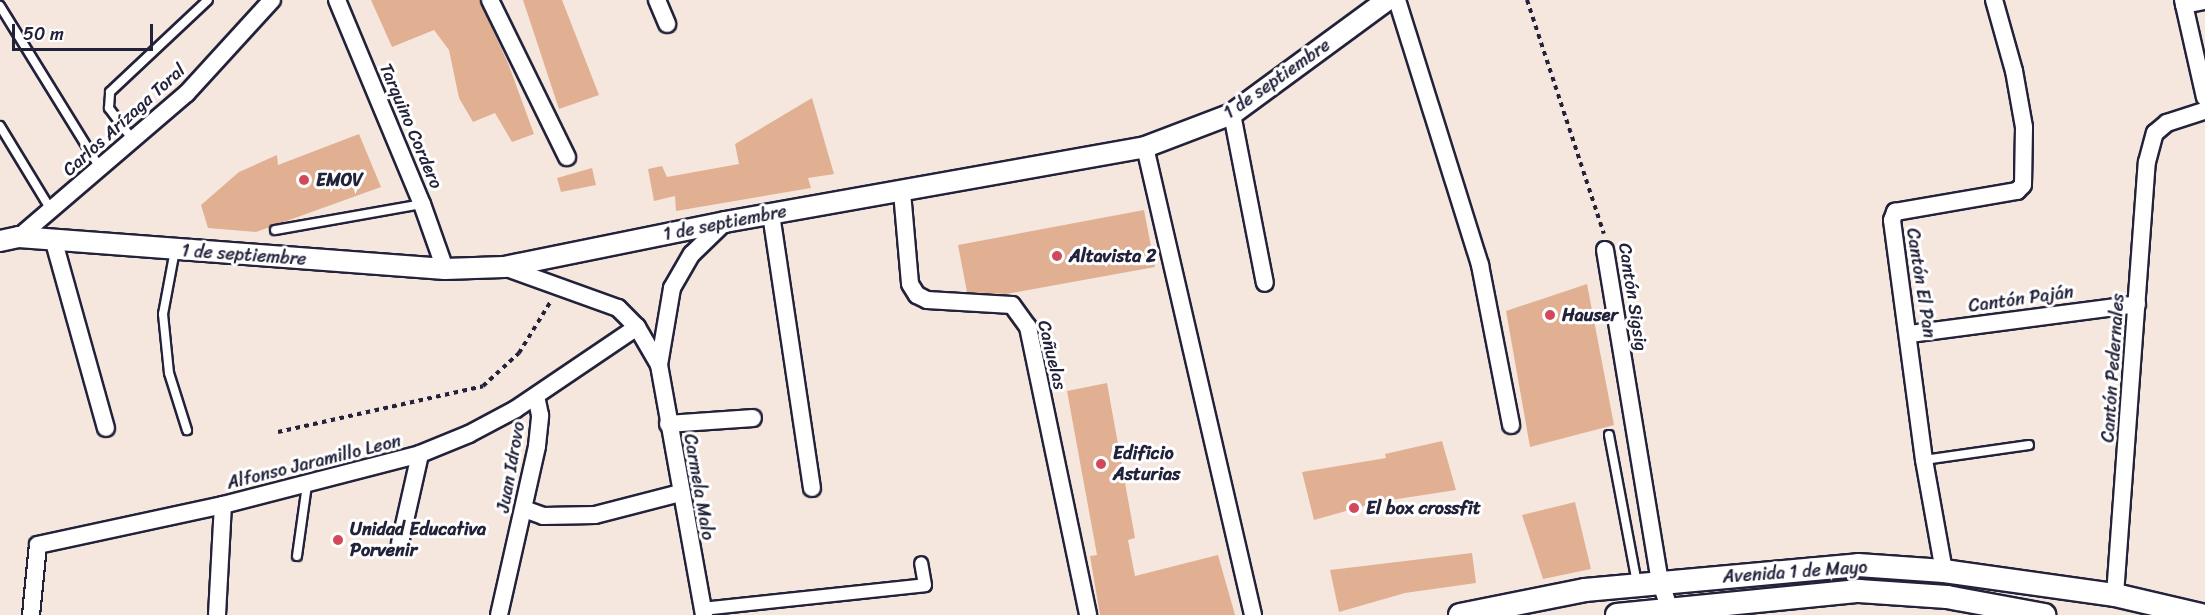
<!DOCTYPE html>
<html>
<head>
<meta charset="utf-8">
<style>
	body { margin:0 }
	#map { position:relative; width:2205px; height:615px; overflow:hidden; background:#f6e7de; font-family:Sriracha,sans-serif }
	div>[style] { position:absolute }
	.building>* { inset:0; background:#e1b092 }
	.path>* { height:4px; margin-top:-2px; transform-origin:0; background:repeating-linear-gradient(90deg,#22223b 0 4.5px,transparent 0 9px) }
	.roads { filter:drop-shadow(2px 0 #22223b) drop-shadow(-2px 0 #22223b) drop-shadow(0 2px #22223b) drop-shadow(0 -2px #22223b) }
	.service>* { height:8px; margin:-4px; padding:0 4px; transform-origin:4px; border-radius:4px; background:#fff }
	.pedestrian>* { height:12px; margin:-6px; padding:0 6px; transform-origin:6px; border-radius:6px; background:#fff }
	.minor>* { height:16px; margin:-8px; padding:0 8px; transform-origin:8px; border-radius:8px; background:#fff }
	.tertiary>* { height:20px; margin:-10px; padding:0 10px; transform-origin:10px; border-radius:10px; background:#fff }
	.secondary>* { height:22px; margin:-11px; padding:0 11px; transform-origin:11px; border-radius:11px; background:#fff }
	.dots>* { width:16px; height:16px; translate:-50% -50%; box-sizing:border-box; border:3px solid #fff; border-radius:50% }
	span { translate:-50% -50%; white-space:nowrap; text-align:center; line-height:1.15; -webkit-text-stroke:6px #fff; paint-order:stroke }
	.street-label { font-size:18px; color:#22223b }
	.poi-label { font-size:18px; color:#22223b; font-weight:700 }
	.left { translate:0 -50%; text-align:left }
	.scale { position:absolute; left:12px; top:24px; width:141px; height:27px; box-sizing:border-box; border:3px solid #22223b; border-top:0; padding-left:8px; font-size:18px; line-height:21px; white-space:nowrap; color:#22223b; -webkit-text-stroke:4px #fff; paint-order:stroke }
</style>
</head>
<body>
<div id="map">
	<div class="building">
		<div style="clip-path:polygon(371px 0,479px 0,508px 63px,534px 134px,512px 142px,495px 113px,473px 122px,459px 98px,449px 50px,434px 30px,392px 47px)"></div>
		<div style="clip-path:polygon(523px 0,562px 0,599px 95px,559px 109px)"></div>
		<div style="clip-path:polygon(812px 98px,834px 174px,808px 178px,811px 188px,676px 211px,675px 196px,654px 201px,648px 169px,662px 166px,667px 177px,739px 164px,735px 144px)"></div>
		<div style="clip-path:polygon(359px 134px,381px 187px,256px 232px,208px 228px,201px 205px,239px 172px,277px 155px,278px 165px)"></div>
		<div style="clip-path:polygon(592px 168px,596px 185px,561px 192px,557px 178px)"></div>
		<div style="clip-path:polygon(1144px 210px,1155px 267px,1006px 294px,967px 292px,958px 245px)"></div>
		<div style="clip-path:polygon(1587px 284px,1614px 425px,1530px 447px,1506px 311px)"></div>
		<div style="clip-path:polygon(1107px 383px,1135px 538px,1128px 540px,1135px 576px,1218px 555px,1235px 615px,1100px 615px,1090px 556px,1097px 555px,1067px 391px)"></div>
		<div style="clip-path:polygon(1442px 441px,1456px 490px,1378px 502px,1314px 520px,1302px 472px,1386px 458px,1385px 454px)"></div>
		<div style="clip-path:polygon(1575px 502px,1591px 569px,1543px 579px,1522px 515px)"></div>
		<div style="clip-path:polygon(1472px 553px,1476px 583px,1405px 593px,1339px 612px,1330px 570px)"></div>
	</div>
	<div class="path">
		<div style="left:1527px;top:0;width:246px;rotate:71.8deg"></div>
		<div style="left:278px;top:432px;width:210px;rotate:-12.6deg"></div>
		<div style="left:483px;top:386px;width:49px;rotate:-42.5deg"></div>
		<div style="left:519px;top:353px;width:61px;rotate:-58.4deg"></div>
	</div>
	<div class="roads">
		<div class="service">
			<div style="left:0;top:6px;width:190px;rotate:58.3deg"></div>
			<div style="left:0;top:126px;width:98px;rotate:58.7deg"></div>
			<div style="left:133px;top:140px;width:40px;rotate:-127deg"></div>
			<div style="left:109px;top:108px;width:16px;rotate:-86deg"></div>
			<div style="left:110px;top:92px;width:134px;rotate:-43.2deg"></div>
			<div style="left:275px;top:230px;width:149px;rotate:-10deg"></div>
			<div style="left:175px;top:250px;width:65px;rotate:100.6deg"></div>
			<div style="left:163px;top:314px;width:59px;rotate:84.2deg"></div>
			<div style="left:169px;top:373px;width:60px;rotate:72.5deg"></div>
			<div style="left:1609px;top:435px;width:151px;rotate:79.3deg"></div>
			<div style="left:1924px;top:460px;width:106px;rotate:-8.1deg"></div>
			<div style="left:297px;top:556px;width:72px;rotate:-82deg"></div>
		</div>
		<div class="pedestrian">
			<div style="left:702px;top:609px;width:224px;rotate:-6.1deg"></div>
			<div style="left:925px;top:585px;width:22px;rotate:-100deg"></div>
		</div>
		<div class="minor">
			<div style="left:337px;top:0;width:221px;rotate:67.4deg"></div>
			<div style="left:422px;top:204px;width:69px;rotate:70.5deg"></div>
			<div style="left:490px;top:0;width:175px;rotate:63.9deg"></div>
			<div style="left:657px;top:0;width:26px;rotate:67deg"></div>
			<div style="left:1397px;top:0;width:278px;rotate:72.6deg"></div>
			<div style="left:1480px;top:265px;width:163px;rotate:79deg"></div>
			<div style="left:2183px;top:0;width:100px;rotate:77.3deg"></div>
			<div style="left:2184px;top:5px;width:21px;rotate:-11deg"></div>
			<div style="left:1232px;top:114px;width:172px;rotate:79deg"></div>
			<div style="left:1145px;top:147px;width:480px;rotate:77deg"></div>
			<div style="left:902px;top:192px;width:92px;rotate:85deg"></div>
			<div style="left:910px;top:284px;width:13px;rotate:58deg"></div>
			<div style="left:917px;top:295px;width:11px;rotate:27deg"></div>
			<div style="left:927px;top:300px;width:85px;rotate:3.4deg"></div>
			<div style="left:1012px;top:305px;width:27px;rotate:54deg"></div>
			<div style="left:1028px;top:327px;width:294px;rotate:78.2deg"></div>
			<div style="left:771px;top:214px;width:277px;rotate:81.5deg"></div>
			<div style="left:19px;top:237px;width:221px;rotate:-40.6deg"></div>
			<div style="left:187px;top:93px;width:126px;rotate:-47.6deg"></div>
			<div style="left:54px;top:242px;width:193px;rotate:74.4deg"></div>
			<div style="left:1605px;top:250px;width:336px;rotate:80.6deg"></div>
			<div style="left:1660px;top:581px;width:28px;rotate:71deg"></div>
			<div style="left:504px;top:267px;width:121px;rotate:19.8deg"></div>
			<div style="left:618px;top:308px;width:27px;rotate:45deg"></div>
			<div style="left:637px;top:327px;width:44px;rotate:59.9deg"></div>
			<div style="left:1910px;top:334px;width:229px;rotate:-7.5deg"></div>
			<div style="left:668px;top:424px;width:85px;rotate:-4deg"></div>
			<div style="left:524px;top:509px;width:20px;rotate:20deg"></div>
			<div style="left:543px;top:516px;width:52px;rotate:-1.1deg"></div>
			<div style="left:595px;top:515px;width:88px;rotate:-14.5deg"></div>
			<div style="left:400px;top:543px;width:91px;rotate:-77.3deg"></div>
			<div style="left:1944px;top:571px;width:113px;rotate:-100.2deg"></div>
			<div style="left:1924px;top:460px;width:242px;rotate:-97.6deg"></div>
			<div style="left:1892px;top:220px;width:9px;rotate:-69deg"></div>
			<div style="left:1895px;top:212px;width:124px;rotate:-9.8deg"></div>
			<div style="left:2017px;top:191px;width:8px;rotate:-45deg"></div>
			<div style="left:2023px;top:185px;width:58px;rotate:-89deg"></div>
			<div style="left:2024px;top:127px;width:57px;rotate:-100.1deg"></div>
			<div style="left:2014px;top:71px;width:74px;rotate:-105.7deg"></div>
			<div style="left:2115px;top:595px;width:434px;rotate:-85.8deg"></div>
			<div style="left:2147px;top:162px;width:30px;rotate:-75deg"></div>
			<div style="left:2155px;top:133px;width:16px;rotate:-40deg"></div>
			<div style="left:2167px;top:123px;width:40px;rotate:-18deg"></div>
			<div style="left:31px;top:615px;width:70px;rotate:-84.3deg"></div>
			<div style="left:38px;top:545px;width:189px;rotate:-12.2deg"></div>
			<div style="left:223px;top:505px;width:203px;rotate:-14.5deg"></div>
			<div style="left:420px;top:454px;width:53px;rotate:-22.2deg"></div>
			<div style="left:469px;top:434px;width:53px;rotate:-28deg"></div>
			<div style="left:516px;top:409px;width:146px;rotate:-34.1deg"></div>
			<div style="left:217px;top:615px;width:110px;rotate:-86.9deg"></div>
			<div style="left:499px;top:615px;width:173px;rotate:-77.3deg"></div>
			<div style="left:537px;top:446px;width:31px;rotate:-84deg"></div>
			<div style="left:540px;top:415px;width:19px;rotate:-102deg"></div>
			<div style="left:704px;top:615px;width:254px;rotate:-100.2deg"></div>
			<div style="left:659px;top:365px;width:78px;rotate:-80.4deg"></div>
			<div style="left:672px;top:288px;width:39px;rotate:-60deg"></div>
			<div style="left:692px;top:254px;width:46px;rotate:-44.1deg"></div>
		</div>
		<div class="tertiary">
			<div style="left:0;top:241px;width:19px;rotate:-12deg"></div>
			<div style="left:19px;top:237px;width:427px;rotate:4.3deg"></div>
			<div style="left:445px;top:269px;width:59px;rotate:-1.9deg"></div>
			<div style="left:504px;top:267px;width:226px;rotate:-11.5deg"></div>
			<div style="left:725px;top:222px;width:427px;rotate:-10.1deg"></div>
			<div style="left:1145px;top:147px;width:93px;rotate:-20.8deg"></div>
			<div style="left:1232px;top:114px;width:192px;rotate:-36.3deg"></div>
		</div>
		<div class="secondary">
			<div style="left:1460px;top:615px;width:127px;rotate:-11.3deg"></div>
			<div style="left:1585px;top:590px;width:274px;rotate:-5.2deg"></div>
			<div style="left:1858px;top:565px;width:86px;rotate:4deg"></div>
			<div style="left:1944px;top:571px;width:173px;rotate:8deg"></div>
			<div style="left:2115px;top:595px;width:88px;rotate:13.1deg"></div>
			<div style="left:1617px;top:615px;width:243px;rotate:-5.7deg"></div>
			<div style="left:1859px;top:591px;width:88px;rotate:3.9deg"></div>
			<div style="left:1947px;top:597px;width:99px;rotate:10.5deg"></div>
		</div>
	</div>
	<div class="dots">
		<div style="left:304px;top:180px;background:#d1495b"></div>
		<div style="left:1057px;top:256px;background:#d1495b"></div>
		<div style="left:1550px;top:315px;background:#d1495b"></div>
		<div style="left:1101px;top:464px;background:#d1495b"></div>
		<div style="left:1354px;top:508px;background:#d1495b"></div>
		<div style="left:338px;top:540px;background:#d1495b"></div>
	</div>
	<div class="street-label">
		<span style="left:1277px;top:79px;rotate:-35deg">1 de septiembre</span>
		<span style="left:124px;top:120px;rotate:-42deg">Carlos Arízaga Toral</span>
		<span style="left:411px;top:126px;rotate:67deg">Tarquino Cordero</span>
		<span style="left:725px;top:223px;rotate:-11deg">1 de septiembre</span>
		<span style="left:244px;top:255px;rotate:4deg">1 de septiembre</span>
		<span style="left:1921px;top:283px;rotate:81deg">Cantón El Pan</span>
		<span style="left:1633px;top:297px;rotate:81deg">Cantón Sigsig</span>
		<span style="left:2021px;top:299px;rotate:-8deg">Cantón Paján</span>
		<span style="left:1052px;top:355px;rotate:76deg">Cañuelas</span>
		<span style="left:2113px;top:368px;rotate:-86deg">Cantón Pedernales</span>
		<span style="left:314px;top:462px;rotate:-14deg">Alfonso Jaramillo Leon</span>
		<span style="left:511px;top:467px;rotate:-80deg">Juan Idrovo</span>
		<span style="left:699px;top:487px;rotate:80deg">Carmela Malo</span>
		<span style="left:1795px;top:572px;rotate:-4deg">Avenida 1 de Mayo</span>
	</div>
	<div class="poi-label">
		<span class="left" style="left:316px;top:180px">EMOV</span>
		<span class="left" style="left:1069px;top:256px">Altavista 2</span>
		<span class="left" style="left:1562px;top:315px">Hauser</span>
		<span class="left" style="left:1113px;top:464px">Edificio<br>Asturias</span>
		<span class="left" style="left:1366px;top:508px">El box crossfit</span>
		<span class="left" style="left:350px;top:540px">Unidad Educativa<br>Porvenir</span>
	</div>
	<div class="scale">50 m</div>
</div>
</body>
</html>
